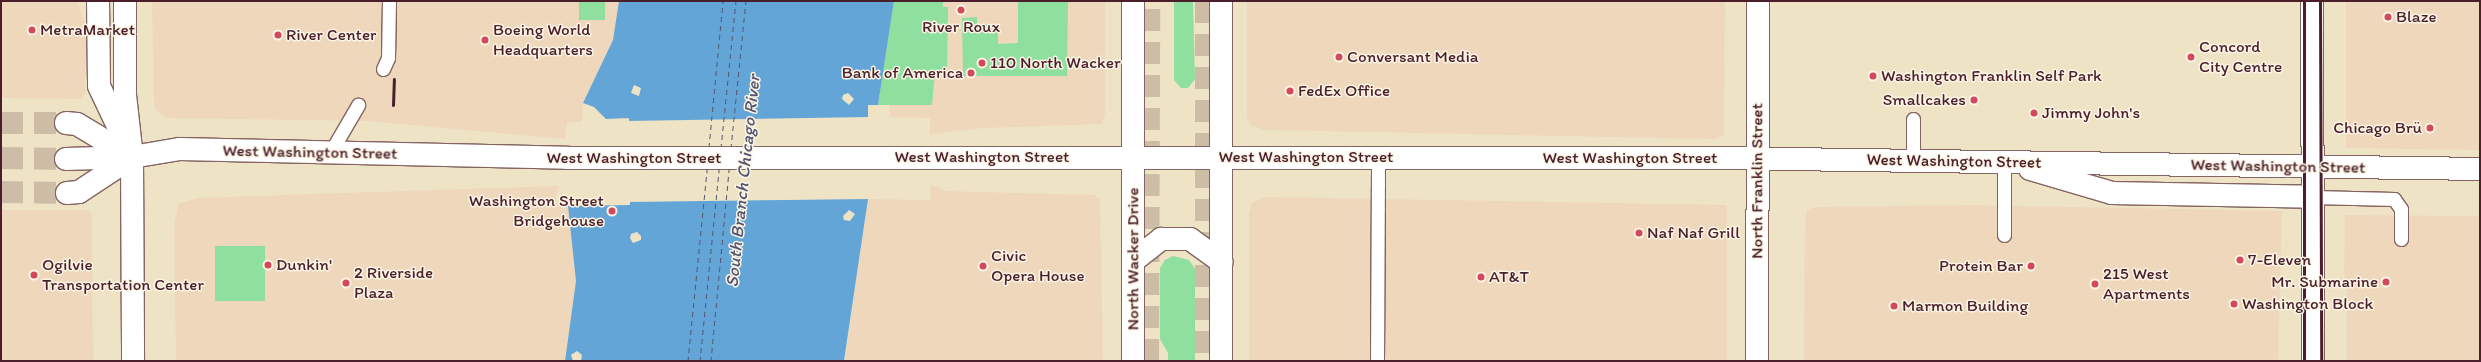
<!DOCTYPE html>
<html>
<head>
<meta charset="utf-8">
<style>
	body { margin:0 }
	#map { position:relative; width:2481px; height:362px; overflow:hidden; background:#eee4c5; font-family:Itim,sans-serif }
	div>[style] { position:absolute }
	.built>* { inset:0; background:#eed7bb }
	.green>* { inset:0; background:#8fdf9e }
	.water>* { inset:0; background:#63a5d7 }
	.pier>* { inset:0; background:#eee4c5 }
	.ferry>* { height:1px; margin-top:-0.5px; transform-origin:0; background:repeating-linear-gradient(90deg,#545570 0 5px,transparent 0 9px) }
	.secondary-tunnel>* { height:22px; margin-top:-11px; transform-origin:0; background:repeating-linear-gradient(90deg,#cdbda6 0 22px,transparent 0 33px) }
	.highway-tunnel>* { height:22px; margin-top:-11px; transform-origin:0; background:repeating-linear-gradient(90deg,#cdbda6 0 22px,transparent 0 33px) }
	.roads { filter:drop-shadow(1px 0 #836461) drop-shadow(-1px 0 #836461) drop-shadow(0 1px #836461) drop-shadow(0 -1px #836461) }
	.lane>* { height:13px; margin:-6.5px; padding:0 6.5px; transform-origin:6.5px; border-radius:6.5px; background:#fff }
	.secondary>* { height:22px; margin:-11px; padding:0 11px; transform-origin:11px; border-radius:11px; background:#fff }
	.rail>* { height:3px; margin:-1.5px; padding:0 1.5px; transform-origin:1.5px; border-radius:1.5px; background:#4a1f2b }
	.dots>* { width:11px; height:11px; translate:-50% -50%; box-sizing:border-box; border:2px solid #fcf5e5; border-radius:50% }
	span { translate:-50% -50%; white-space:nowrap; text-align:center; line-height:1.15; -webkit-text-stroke:3px #fcf5e5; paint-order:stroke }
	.poi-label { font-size:17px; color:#4a1f2b }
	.left { translate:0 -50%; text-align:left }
	.right { translate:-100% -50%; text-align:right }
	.street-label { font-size:17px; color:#4a1f2b }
	.water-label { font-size:18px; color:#545570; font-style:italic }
	.frame { position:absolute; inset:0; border:2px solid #4a1f2b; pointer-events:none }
</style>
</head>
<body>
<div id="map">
	<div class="built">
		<div style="clip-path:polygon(1px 1px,77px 1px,86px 26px,85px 94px,80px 99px,1px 98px)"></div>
		<div style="clip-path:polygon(152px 1px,619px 1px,613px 40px,583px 102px,582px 122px,567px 122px,565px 139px,368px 121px,167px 118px,156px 110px,154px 103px)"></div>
		<div style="clip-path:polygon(894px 1px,1105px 1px,1105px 114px,1102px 124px,984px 128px,930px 134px,930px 118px,890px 117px,890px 105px,878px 105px)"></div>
		<div style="clip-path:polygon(1247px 1px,1725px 1px,1724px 135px,1715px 139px,1264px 130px,1250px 125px,1247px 117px)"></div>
		<div style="clip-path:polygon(2346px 1px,2480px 1px,2480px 150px,2346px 148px)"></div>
		<div style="clip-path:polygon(931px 185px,946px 191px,1094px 195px,1100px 199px,1103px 361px,845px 361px,868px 199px,930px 200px)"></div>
		<div style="clip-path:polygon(558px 186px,555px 202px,568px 202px,576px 281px,565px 361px,176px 361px,174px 228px,178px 204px,197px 198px)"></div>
		<div style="clip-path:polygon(1264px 197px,1727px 205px,1727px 361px,1249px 361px,1249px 214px,1252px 203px)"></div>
		<div style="clip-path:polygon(1972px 205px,2282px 211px,2278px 360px,1804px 361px,1805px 219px,1807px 210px,1816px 207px)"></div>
		<div style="clip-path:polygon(1px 210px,89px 210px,92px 214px,93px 361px,1px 361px)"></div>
		<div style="clip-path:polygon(2345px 215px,2480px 216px,2480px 361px,2347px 360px,2347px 288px,2344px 288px)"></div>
	</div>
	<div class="green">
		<div style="clip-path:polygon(579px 1px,605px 1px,605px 20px,579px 20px)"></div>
		<div style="clip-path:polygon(894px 1px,943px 1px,943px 7px,948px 7px,947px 72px,935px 72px,932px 105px,878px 105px)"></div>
		<div style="clip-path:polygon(1018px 1px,1068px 1px,1067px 76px,963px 76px,962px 18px,977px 17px,977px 24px,998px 24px,998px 44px,1018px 43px)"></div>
		<div style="clip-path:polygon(1174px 1px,1193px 1px,1195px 79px,1188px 88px,1181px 88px,1174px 80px)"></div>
		<div style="clip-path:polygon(215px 246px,265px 246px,265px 301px,215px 301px)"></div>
		<div style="clip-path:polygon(1173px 256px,1189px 260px,1195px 269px,1195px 361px,1168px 361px,1168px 353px,1160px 339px,1160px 268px,1165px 260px)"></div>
	</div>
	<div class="water">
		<div style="clip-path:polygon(evenodd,619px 1px,894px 1px,878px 105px,868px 105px,868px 199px,844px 361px,581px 361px,582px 355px,577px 351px,571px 355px,573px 361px,565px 361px,576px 281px,568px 206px,630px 205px,629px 118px,606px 119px,594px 107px,583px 103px,613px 40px,619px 1px,634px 85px,641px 88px,639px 96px,631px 93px,634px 85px,619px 1px,848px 93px,854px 99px,849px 105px,842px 99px,843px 95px,848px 93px,619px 1px,849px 210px,855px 214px,850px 221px,844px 220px,843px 216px,849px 210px,619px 1px,637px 232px,641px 236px,641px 240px,633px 243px,630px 238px,631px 234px,637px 232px)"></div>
	</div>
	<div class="pier">
		<div style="clip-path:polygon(870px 117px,870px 199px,628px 202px,627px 121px)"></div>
	</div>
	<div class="ferry">
		<div style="left:709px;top:147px;width:147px;rotate:-84.5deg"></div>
		<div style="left:721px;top:148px;width:148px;rotate:-84.2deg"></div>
		<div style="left:731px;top:148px;width:148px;rotate:-84.2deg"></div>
		<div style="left:688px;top:361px;width:193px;rotate:-84.3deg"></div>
		<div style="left:700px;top:361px;width:193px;rotate:-84.3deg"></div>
		<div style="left:711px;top:361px;width:193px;rotate:-84.6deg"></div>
	</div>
	<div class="secondary-tunnel">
		<div style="left:1px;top:123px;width:65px"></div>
		<div style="left:1px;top:158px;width:65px;rotate:0.9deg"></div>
		<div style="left:1px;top:192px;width:66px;rotate:0.9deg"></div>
	</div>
	<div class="highway-tunnel">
		<div style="left:1206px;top:1px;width:360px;rotate:90deg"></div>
		<div style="left:1148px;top:361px;width:360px;rotate:-89.8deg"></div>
	</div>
	<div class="roads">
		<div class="lane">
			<div style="left:383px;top:69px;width:12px;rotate:-66deg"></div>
			<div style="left:388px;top:58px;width:57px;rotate:-89deg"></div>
			<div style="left:330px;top:153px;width:56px;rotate:-59.7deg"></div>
			<div style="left:1913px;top:160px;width:41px;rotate:-90deg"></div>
			<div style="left:2004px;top:161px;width:74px;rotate:90deg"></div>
			<div style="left:2313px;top:197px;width:81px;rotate:1.4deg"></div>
			<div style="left:2394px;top:199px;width:12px;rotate:55deg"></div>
			<div style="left:2401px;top:209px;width:30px;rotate:90deg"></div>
			<div style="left:1377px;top:361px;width:204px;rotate:-89.7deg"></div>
		</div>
		<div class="secondary">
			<div style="left:98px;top:1px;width:85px;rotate:89.3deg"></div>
			<div style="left:99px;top:86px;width:59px;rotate:64.7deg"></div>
			<div style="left:125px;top:1px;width:94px;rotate:90deg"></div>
			<div style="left:125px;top:95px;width:62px;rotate:83.6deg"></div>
			<div style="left:132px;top:157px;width:204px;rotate:89.7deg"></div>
			<div style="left:1133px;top:1px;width:360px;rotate:90deg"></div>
			<div style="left:2312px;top:1px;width:360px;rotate:89.8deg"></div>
			<div style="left:66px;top:123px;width:11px;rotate:5deg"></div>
			<div style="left:77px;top:124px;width:64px;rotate:31deg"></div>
			<div style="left:66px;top:159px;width:66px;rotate:-1.7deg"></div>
			<div style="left:132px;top:157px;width:49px;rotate:-9.5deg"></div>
			<div style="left:180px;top:149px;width:387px;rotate:1.3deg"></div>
			<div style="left:567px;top:158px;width:1148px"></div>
			<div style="left:1715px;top:158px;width:765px;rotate:0.82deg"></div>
			<div style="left:2030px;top:169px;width:85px;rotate:16.3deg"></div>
			<div style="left:2112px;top:193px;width:201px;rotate:1.1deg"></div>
			<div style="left:67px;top:193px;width:12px;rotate:-5deg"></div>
			<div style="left:79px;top:192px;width:64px;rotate:-33.4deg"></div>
			<div style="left:1133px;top:261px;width:36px;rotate:-38deg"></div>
			<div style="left:1161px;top:239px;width:29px"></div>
			<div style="left:1190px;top:239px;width:39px;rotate:36deg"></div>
			<div style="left:1221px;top:361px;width:360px;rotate:-90deg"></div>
			<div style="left:1757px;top:361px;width:360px;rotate:-89.8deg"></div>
		</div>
	</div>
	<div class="rail">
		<div style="left:2304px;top:1px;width:360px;rotate:90deg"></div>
		<div style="left:2320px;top:1px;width:360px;rotate:89.8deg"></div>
		<div style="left:393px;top:105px;width:26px;rotate:-88deg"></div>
	</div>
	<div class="dots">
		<div style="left:961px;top:10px;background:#d1495b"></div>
		<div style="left:2388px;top:17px;background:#d1495b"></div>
		<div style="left:32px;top:30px;background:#d1495b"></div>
		<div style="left:278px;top:35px;background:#d1495b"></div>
		<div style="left:485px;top:40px;background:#d1495b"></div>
		<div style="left:1339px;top:57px;background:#d1495b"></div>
		<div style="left:2191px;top:57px;background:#d1495b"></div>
		<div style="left:982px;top:63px;background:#d1495b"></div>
		<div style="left:971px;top:73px;background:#d1495b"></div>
		<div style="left:1873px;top:76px;background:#d1495b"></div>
		<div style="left:1290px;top:91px;background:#d1495b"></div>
		<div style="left:1974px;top:100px;background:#d1495b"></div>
		<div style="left:2034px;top:113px;background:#d1495b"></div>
		<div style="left:2430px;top:128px;background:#d1495b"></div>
		<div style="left:612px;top:211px;background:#d1495b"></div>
		<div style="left:1639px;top:233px;background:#d1495b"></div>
		<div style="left:2240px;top:260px;background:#d1495b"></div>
		<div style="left:268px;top:265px;background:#d1495b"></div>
		<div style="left:983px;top:266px;background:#d1495b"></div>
		<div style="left:2031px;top:266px;background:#d1495b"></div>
		<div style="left:34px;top:275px;background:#d1495b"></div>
		<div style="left:1481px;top:277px;background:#d1495b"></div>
		<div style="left:2386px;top:282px;background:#d1495b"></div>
		<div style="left:346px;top:283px;background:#d1495b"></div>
		<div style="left:2095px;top:284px;background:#d1495b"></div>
		<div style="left:2234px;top:304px;background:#d1495b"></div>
		<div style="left:1894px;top:306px;background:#d1495b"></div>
	</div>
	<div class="poi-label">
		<span class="left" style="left:2396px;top:17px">Blaze</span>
		<span style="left:961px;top:27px">River Roux</span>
		<span class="left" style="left:40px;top:30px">MetraMarket</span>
		<span class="left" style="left:493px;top:40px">Boeing World<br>Headquarters</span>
		<span class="left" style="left:286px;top:35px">River Center</span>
		<span class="left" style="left:2199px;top:57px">Concord<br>City Centre</span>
		<span class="left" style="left:1347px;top:57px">Conversant Media</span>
		<span class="left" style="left:990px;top:63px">110 North Wacker</span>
		<span class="right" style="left:963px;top:73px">Bank of America</span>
		<span class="left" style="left:1881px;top:76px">Washington Franklin Self Park</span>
		<span class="left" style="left:1298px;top:91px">FedEx Office</span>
		<span class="right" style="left:1966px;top:100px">Smallcakes</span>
		<span class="left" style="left:2042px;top:113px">Jimmy John's</span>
		<span class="right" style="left:2422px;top:128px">Chicago Brü</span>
		<span class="right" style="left:604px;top:211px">Washington Street<br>Bridgehouse</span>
		<span class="left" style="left:1647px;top:233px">Naf Naf Grill</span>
		<span class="left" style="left:991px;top:266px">Civic<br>Opera House</span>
		<span class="left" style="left:2248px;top:260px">7-Eleven</span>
		<span class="left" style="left:42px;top:275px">Ogilvie<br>Transportation Center</span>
		<span class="left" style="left:276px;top:265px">Dunkin'</span>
		<span class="right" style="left:2023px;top:266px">Protein Bar</span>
		<span class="left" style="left:354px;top:283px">2 Riverside<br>Plaza</span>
		<span class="left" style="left:2103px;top:284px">215 West<br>Apartments</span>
		<span class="left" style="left:1489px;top:277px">AT&amp;T</span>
		<span class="right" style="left:2378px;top:282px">Mr. Submarine</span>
		<span class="left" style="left:2242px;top:304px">Washington Block</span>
		<span class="left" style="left:1902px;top:306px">Marmon Building</span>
	</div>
	<div class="street-label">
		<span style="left:310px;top:152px;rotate:1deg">West Washington Street</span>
		<span style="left:982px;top:157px">West Washington Street</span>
		<span style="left:1306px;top:157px">West Washington Street</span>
		<span style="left:634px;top:158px">West Washington Street</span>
		<span style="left:1630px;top:158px">West Washington Street</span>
		<span style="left:1954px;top:161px;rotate:1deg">West Washington Street</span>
		<span style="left:2278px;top:166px;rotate:1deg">West Washington Street</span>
		<span style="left:1757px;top:181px;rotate:-90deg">North Franklin Street</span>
		<span style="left:1133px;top:259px;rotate:-90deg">North Wacker Drive</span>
	</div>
	<div class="water-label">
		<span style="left:743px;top:181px;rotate:-84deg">South Branch Chicago River</span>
	</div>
	<div class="frame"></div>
</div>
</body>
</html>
